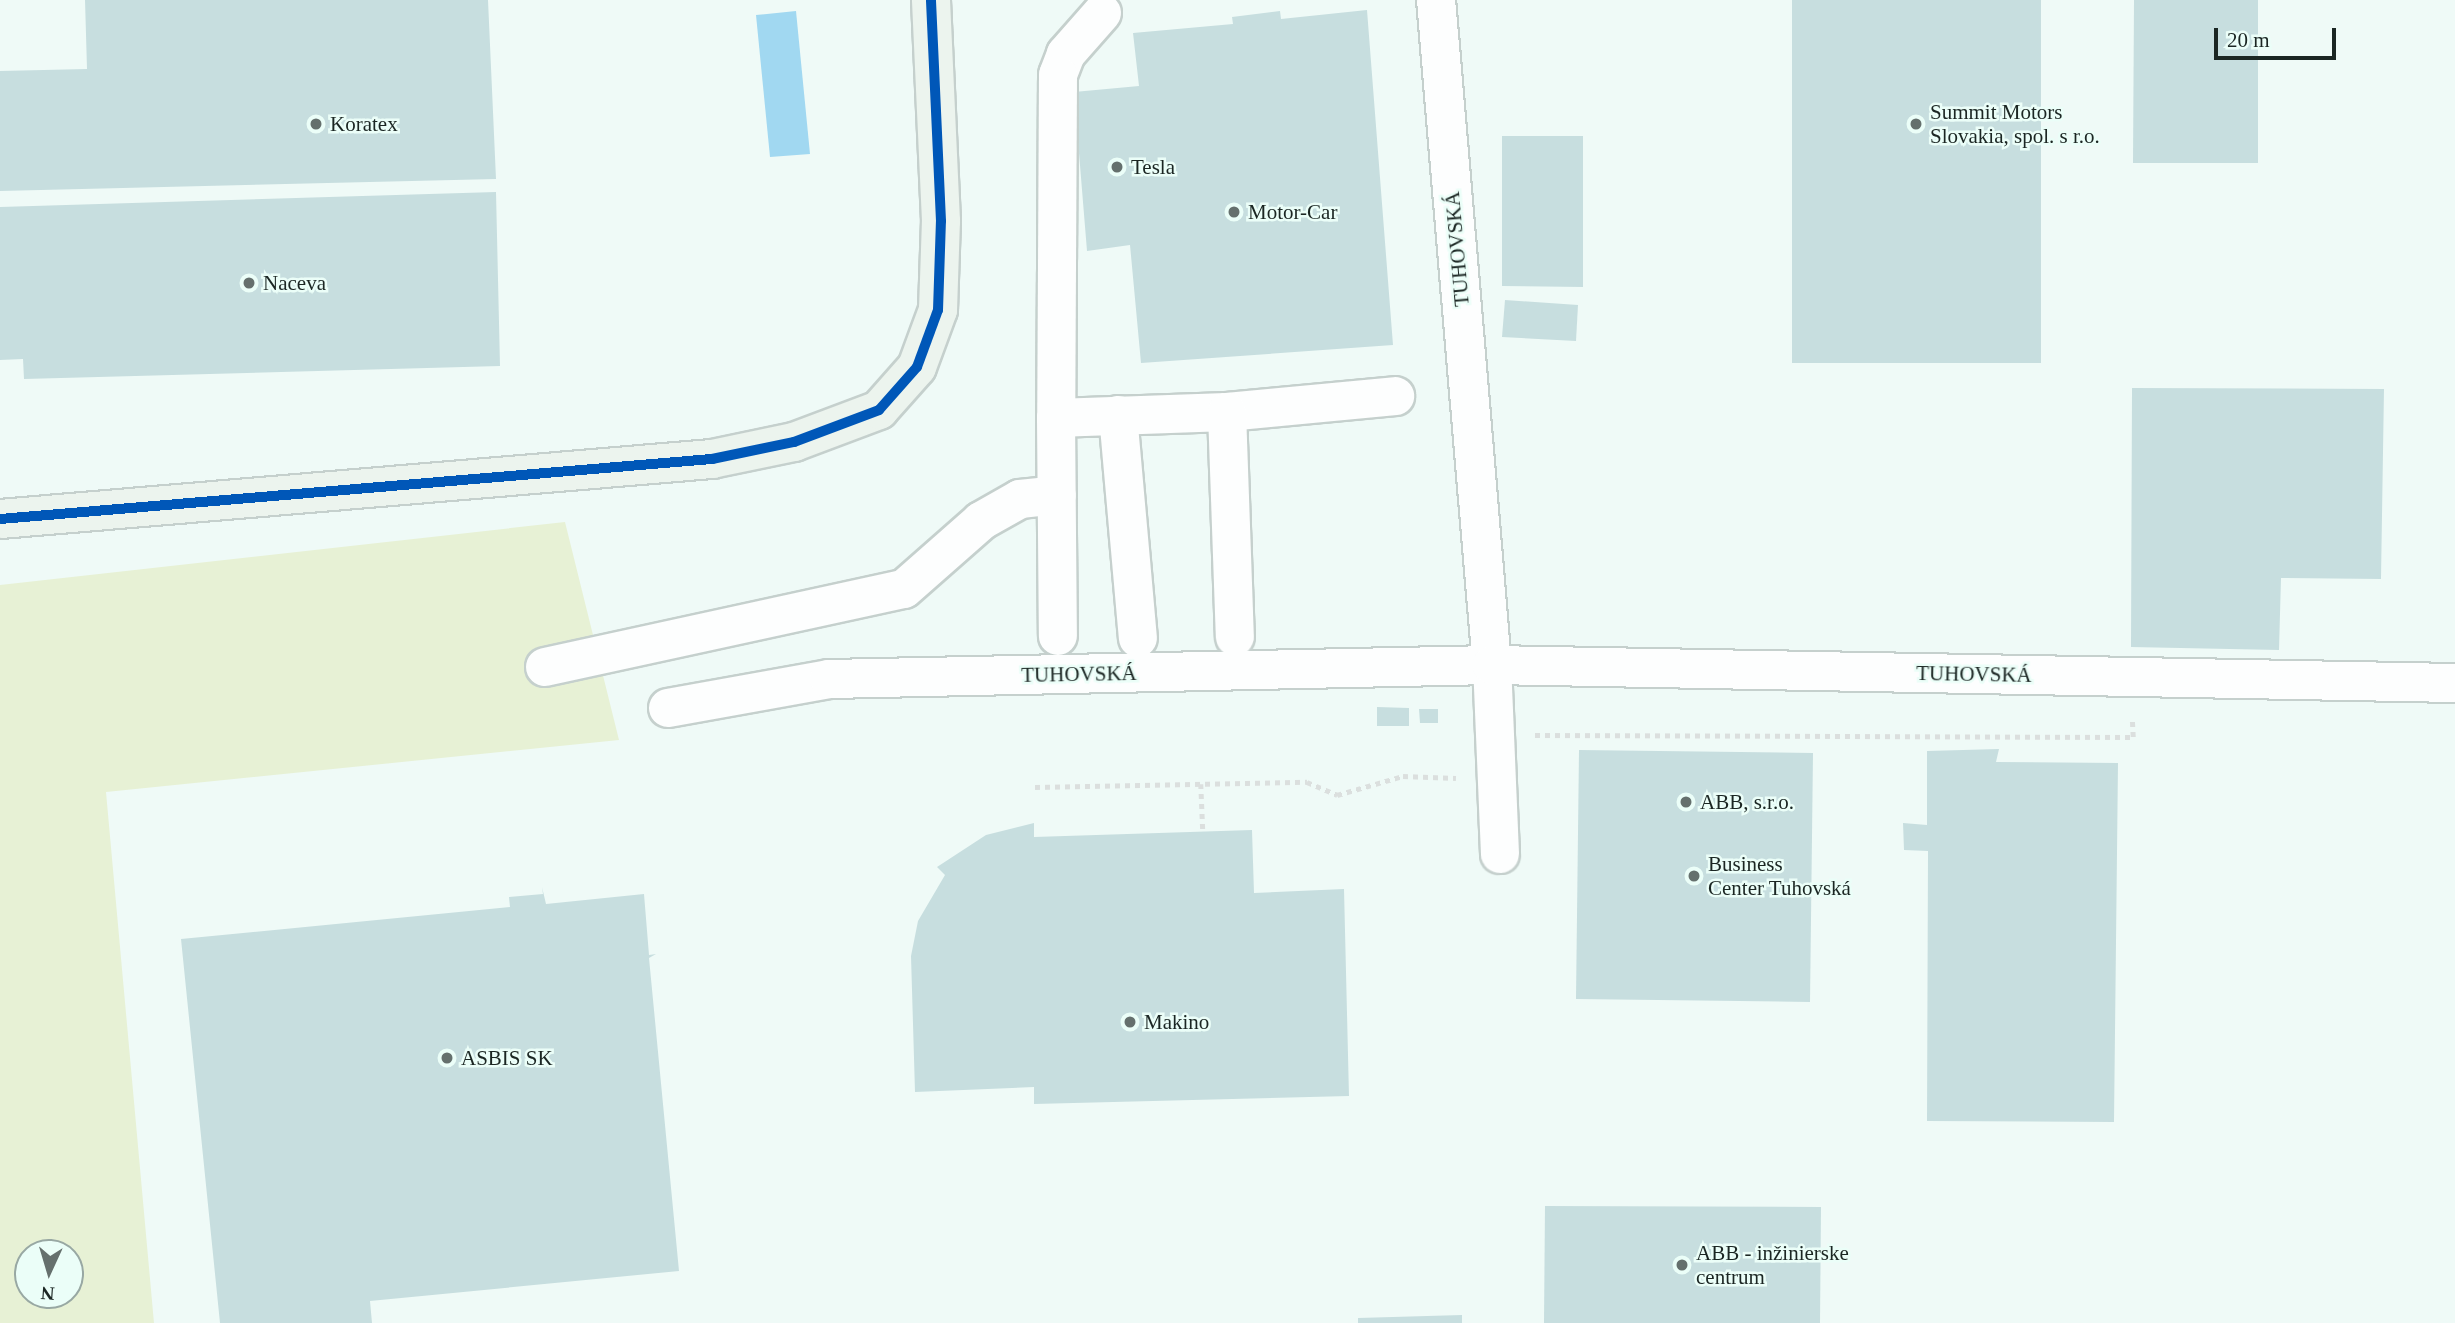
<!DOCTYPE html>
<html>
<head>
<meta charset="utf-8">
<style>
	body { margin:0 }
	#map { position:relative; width:2455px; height:1323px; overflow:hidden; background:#effaf7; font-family:"Times New Roman",serif }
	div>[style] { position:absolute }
	.green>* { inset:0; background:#e7f1d5 }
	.water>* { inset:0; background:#a1d8f1 }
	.building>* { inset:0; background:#c7dedf }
	.path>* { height:4.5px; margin-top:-2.25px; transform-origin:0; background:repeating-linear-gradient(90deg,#dbdfde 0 5px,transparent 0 10px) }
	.roads { filter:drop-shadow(2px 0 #c5d0cd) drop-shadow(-2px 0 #c5d0cd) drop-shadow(0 2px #c5d0cd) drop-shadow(0 -2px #c5d0cd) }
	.minor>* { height:38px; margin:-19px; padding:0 19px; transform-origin:19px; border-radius:19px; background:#fdfefe }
	.major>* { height:38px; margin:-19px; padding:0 19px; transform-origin:19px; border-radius:19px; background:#ecf4ee }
	.cycleway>* { height:10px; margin:-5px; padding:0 5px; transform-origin:5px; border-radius:5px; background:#0057b8 }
	.dots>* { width:19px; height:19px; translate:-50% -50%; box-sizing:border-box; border:4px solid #ebfef8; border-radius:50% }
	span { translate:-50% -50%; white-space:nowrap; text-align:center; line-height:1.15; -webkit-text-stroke:5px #ebfef8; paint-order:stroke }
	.poi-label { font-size:21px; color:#1b2623 }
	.left { translate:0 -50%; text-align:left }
	.street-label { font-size:21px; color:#1b2623 }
	.north { position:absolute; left:14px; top:1239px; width:70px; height:70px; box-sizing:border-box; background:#ebfef8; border:2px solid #98a8a3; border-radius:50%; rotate:184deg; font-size:19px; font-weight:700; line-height:28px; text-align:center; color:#1b2623 }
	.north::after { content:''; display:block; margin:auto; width:24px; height:32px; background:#65706d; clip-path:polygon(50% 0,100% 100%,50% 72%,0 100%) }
	.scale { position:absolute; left:2214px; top:28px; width:122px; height:32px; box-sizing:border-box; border:4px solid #1b2623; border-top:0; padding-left:9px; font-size:21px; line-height:24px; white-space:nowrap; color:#1b2623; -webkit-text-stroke:5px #ebfef8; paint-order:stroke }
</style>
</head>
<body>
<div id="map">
	<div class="green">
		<div style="clip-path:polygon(evenodd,565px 522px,619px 740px,106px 792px,154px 1323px,0 1323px,0 585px,565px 522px,28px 1253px,70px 1253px,70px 1295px,28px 1295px,28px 1253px)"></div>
	</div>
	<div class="water">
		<div style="clip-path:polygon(796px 11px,810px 154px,770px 157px,756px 15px)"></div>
	</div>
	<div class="building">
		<div style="clip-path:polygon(85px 0,488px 0,496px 179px,0 191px,0 71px,87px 69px)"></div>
		<div style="clip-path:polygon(1792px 0,2041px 0,2041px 363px,1792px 363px)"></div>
		<div style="clip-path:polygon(2134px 0,2258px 0,2258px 163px,2133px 163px)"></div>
		<div style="clip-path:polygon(1367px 10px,1393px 345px,1141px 363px,1130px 245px,1087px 251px,1074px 92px,1139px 86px,1133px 33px,1233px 24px,1232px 17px,1280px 11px,1281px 19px)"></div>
		<div style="clip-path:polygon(1502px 136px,1583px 136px,1583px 287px,1502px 286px)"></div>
		<div style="clip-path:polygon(496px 192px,500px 366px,24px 379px,23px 359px,0 360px,0 207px)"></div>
		<div style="clip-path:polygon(1505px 300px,1578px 305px,1576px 341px,1502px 337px)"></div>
		<div style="clip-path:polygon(2132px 388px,2384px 389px,2381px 579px,2281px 578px,2279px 650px,2131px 647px)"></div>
		<div style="clip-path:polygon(1377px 707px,1409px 708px,1409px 726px,1377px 726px)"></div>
		<div style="clip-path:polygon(1419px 709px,1438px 709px,1438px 723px,1420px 723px)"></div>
		<div style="clip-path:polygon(1999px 749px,1996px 762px,2118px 763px,2114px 1122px,1927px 1121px,1928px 851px,1904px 850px,1903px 823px,1927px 825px,1927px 751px)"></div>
		<div style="clip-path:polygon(1579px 750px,1813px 753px,1810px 1002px,1576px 999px)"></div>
		<div style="clip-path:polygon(1034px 823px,1034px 837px,1252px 830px,1254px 893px,1344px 889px,1349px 1096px,1034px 1104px,1034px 1087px,915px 1092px,911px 956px,918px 921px,945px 875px,937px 867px,986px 835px)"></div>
		<div style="clip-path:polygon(542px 887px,546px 904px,644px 894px,649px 955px,656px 954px,649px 958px,679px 1271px,370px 1301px,372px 1323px,220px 1323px,181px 939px,510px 907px,509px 897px,543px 894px)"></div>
		<div style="clip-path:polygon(1545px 1206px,1821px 1207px,1820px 1323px,1544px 1323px)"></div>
		<div style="clip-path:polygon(1462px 1315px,1462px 1323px,1358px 1323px,1358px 1318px)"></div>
	</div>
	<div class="path">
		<div style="left:1535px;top:735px;width:598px;rotate:0.19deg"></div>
		<div style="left:2133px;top:737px;width:20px;rotate:-93deg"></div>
		<div style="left:1201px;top:784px;width:48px;rotate:87.6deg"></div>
		<div style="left:1035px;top:787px;width:272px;rotate:-1.1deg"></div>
		<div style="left:1307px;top:782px;width:33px;rotate:23deg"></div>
		<div style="left:1337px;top:795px;width:69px;rotate:-16.1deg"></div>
		<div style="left:1403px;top:776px;width:53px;rotate:2.2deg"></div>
	</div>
	<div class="roads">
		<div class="minor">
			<div style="left:1102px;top:13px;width:55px;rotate:131.3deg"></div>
			<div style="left:1066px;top:54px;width:22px;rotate:111deg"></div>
			<div style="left:1058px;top:75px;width:343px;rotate:90.3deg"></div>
			<div style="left:1056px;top:418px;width:171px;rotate:-2deg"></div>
			<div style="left:1227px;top:412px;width:169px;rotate:-5.4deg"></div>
			<div style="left:1227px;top:412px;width:225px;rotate:88deg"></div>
			<div style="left:1118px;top:415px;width:224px;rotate:84.9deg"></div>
			<div style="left:1056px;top:418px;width:218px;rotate:89.5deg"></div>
			<div style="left:545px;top:667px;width:367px;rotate:-12.3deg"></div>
			<div style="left:904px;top:589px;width:103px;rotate:-41.4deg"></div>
			<div style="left:981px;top:521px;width:45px;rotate:-29.4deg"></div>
			<div style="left:1020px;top:499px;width:37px;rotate:-6deg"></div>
			<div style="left:668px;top:708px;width:164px;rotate:-10.2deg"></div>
			<div style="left:829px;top:679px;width:663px;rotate:-1.21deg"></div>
			<div style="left:1492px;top:665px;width:667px;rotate:-94.81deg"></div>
			<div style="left:1500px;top:854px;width:189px;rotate:-92.4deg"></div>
			<div style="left:1492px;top:665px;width:963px;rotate:1.07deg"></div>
		</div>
		<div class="major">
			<div style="left:0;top:519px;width:715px;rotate:-4.82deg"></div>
			<div style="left:712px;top:459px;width:84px;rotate:-11.7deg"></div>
			<div style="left:794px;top:442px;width:91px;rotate:-20.6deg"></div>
			<div style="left:879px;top:410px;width:57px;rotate:-48.5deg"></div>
			<div style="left:917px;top:367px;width:61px;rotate:-69.8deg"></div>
			<div style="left:938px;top:310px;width:89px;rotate:-88.1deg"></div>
			<div style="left:941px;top:221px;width:221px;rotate:-92.6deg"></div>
		</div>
	</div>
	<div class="cycleway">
		<div style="left:0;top:519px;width:715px;rotate:-4.82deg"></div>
		<div style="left:712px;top:459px;width:84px;rotate:-11.7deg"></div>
		<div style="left:794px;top:442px;width:91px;rotate:-20.6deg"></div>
		<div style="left:879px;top:410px;width:57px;rotate:-48.5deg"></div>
		<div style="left:917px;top:367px;width:61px;rotate:-69.8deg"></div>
		<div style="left:938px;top:310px;width:89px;rotate:-88.1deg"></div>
		<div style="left:941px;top:221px;width:221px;rotate:-92.6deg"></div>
	</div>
	<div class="dots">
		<div style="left:316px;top:124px;background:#65706d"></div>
		<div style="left:1916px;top:124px;background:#65706d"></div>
		<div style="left:1117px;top:167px;background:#65706d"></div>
		<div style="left:1234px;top:212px;background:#65706d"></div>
		<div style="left:249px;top:283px;background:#65706d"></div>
		<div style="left:1686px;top:802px;background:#65706d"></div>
		<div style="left:1694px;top:876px;background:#65706d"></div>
		<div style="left:1130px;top:1022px;background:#65706d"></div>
		<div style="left:447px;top:1058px;background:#65706d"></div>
		<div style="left:1682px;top:1265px;background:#65706d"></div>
	</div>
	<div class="poi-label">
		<span class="left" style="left:1930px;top:124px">Summit Motors<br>Slovakia, spol. s r.o.</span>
		<span class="left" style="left:330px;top:124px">Koratex</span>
		<span class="left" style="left:1131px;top:167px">Tesla</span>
		<span class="left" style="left:1248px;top:212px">Motor-Car</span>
		<span class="left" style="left:263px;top:283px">Naceva</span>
		<span class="left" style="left:1700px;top:802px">ABB, s.r.o.</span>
		<span class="left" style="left:1708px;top:876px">Business<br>Center Tuhovská</span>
		<span class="left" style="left:1144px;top:1022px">Makino</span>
		<span class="left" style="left:461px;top:1058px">ASBIS SK</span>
		<span class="left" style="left:1696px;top:1265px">ABB - inžinierske<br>centrum</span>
	</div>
	<div class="street-label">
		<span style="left:1457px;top:249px;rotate:-95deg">TUHOVSKÁ</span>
		<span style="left:1079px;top:674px;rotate:-1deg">TUHOVSKÁ</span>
		<span style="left:1974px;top:674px;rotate:1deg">TUHOVSKÁ</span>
	</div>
	<div class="north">N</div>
	<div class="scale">20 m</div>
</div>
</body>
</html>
